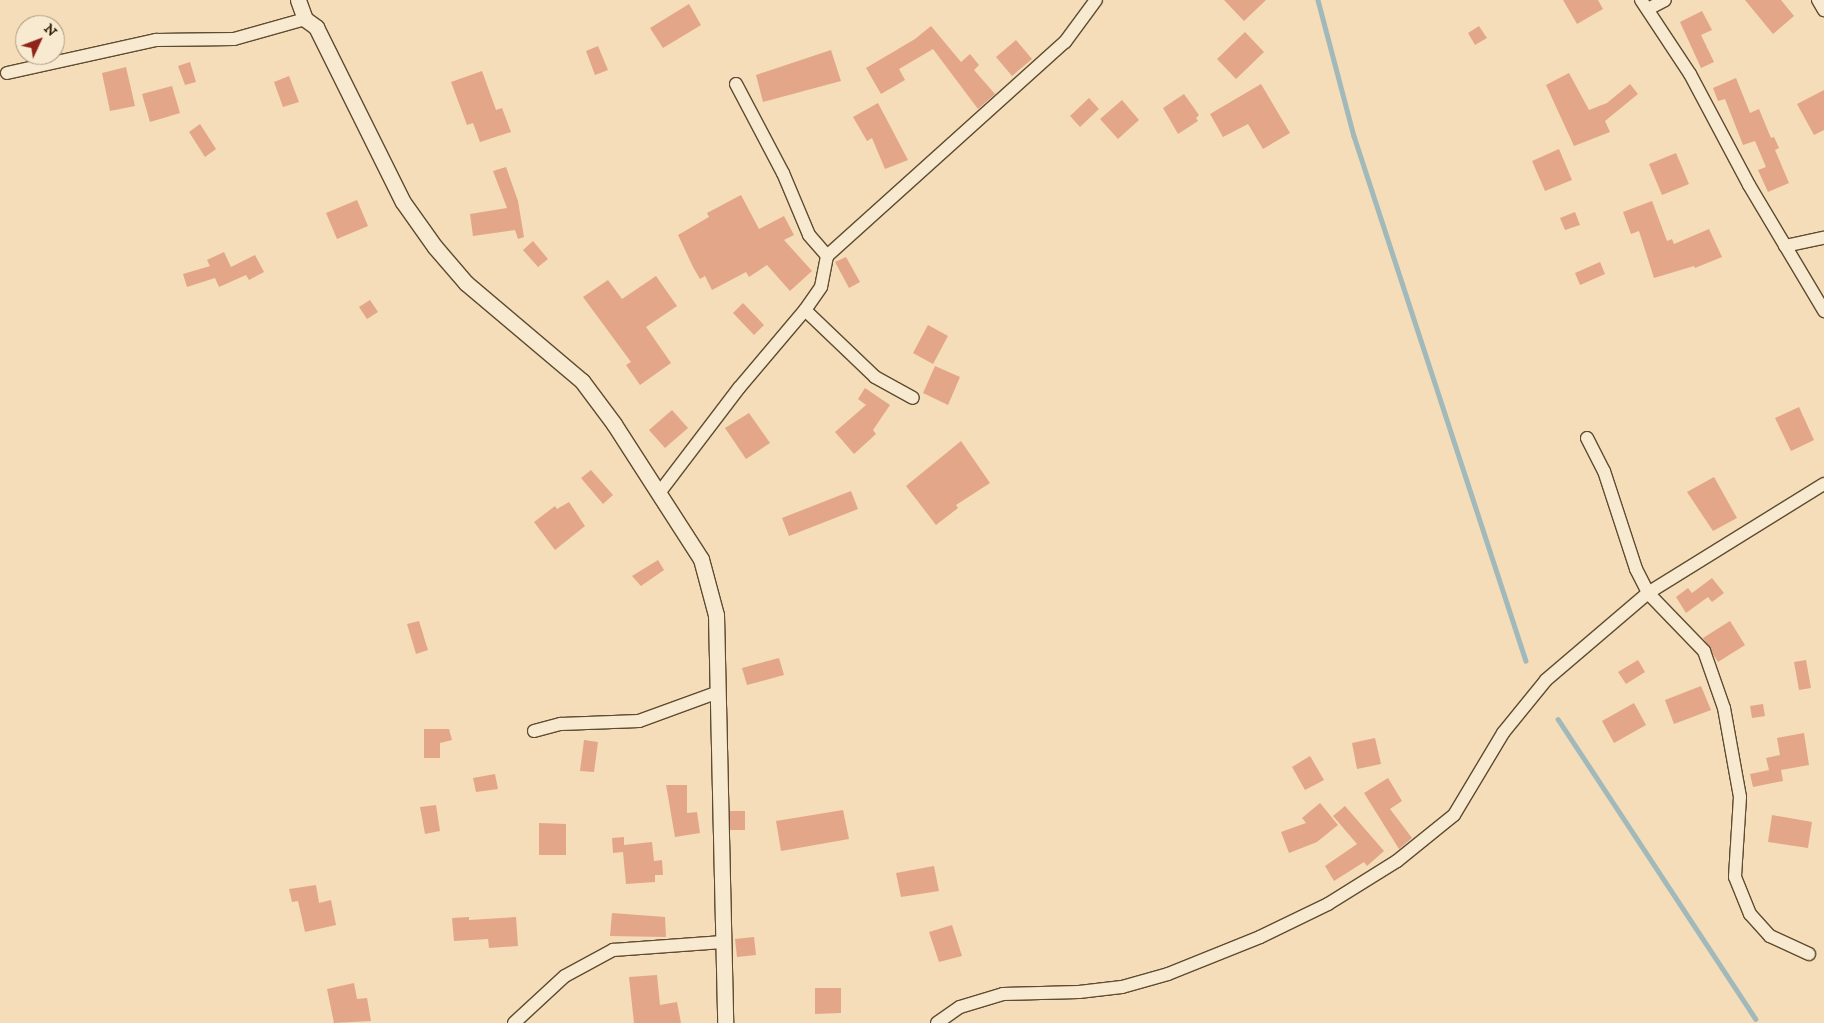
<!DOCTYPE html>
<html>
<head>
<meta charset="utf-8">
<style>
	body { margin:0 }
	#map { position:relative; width:1824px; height:1023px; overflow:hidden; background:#f4ddb8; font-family:"IM FELL DW Pica",serif }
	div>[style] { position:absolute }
	.stream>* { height:4.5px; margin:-2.25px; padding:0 2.25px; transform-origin:2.25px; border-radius:2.25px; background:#a1b9ba }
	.building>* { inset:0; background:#e4a689 }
	.roads { filter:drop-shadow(1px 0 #5f4c30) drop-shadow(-1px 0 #5f4c30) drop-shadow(0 1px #5f4c30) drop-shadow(0 -1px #5f4c30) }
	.minor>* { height:12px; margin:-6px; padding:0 6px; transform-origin:6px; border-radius:6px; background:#f8e9d1 }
	.tertiary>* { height:15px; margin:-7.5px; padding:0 7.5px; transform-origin:7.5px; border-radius:7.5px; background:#f8e9d1 }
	span { translate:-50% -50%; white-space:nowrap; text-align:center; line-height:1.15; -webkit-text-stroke:4px #f8e9d1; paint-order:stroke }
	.north { position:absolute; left:15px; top:15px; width:50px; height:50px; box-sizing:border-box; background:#f8e9d1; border:1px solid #a7977e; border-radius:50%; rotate:47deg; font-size:14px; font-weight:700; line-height:20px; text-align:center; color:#2d1b02 }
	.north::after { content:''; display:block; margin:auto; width:18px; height:22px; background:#8f2418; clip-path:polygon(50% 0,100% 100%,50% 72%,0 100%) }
</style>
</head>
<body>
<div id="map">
	<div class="stream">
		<div style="left:1318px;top:0;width:141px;rotate:75.2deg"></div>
		<div style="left:1354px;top:136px;width:552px;rotate:71.86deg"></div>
		<div style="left:1558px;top:719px;width:359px;rotate:56.6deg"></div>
	</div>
	<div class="building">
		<div style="clip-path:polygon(1224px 0,1266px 0,1244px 21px)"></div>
		<div style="clip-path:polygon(1563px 0,1598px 0,1603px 9px,1577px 24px)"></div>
		<div style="clip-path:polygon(1745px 0,1781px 0,1794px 16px,1773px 34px)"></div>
		<div style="clip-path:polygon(689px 4px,701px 25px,663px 48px,650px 28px)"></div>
		<div style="clip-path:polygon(1702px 11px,1712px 30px,1701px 35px,1714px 62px,1701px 68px,1680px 22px)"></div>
		<div style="clip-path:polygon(931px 26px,961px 62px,970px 54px,979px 65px,974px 70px,995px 94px,978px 109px,933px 49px,899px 69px,905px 80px,881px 94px,866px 68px,915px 39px)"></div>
		<div style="clip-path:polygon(1479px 26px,1487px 38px,1475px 45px,1468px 33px)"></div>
		<div style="clip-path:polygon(1245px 32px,1264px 52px,1236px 79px,1217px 59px)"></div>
		<div style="clip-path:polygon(1016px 40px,1032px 59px,1012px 76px,996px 57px)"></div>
		<div style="clip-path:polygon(598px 46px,608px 70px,595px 75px,586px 51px)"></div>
		<div style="clip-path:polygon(831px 50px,841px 81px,763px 102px,756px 75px)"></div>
		<div style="clip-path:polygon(190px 62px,196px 82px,185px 85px,178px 66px)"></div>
		<div style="clip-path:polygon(126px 67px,135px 106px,110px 111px,102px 73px)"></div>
		<div style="clip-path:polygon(482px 71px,496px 110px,502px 108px,511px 132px,480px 142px,473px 123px,467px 125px,451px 82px)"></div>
		<div style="clip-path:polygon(1569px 73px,1589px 110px,1607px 103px,1630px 84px,1638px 94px,1605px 121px,1610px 132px,1574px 146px,1546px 85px)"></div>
		<div style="clip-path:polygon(289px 76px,299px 102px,283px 107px,274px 82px)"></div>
		<div style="clip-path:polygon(1736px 78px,1750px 113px,1759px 109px,1771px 138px,1774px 137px,1779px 148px,1775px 150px,1789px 183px,1768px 192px,1758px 170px,1766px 167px,1755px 141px,1743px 145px,1725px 99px,1718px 101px,1713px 88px)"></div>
		<div style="clip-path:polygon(1261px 84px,1290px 133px,1263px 149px,1248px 124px,1223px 137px,1210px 114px)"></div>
		<div style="clip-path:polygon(172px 86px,180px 113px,150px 122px,142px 94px)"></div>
		<div style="clip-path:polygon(1824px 90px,1824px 130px,1814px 135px,1797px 104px)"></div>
		<div style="clip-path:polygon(1184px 94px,1199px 115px,1196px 118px,1198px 121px,1178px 134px,1163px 108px)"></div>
		<div style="clip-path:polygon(1089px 98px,1099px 109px,1080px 127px,1070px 116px)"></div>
		<div style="clip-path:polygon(1122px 100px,1139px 120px,1118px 139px,1100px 119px)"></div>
		<div style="clip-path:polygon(878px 103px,908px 160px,885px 169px,872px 138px,867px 141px,853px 117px)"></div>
		<div style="clip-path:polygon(200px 124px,216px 149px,205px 157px,189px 132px)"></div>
		<div style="clip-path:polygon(1559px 149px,1572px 180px,1545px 191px,1532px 161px)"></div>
		<div style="clip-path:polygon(1676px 153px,1689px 184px,1662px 195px,1649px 164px)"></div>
		<div style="clip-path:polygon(506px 167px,518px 201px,524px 237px,518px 239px,515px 230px,473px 236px,470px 214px,507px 208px,493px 171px)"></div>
		<div style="clip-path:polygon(741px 195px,759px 229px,784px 216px,794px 235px,784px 240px,812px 271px,790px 291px,767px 265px,749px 277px,746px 272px,712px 290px,705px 276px,700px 279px,693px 267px,678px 235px,709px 217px,707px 213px)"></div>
		<div style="clip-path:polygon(357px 200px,368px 226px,337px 239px,326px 213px)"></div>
		<div style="clip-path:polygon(1652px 201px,1667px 241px,1672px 239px,1674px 244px,1709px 229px,1722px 257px,1695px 268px,1694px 266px,1654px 278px,1639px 231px,1631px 234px,1623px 212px)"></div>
		<div style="clip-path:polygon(1575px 212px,1580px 225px,1565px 230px,1560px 218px)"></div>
		<div style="clip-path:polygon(533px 241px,548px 259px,538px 267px,523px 250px)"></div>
		<div style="clip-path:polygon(224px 252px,231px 267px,255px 255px,264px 272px,249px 280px,246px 275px,219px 287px,215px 278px,187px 287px,183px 274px,210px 266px,207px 260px)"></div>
		<div style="clip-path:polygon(846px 257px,860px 282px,849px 288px,835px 262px)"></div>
		<div style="clip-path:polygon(1600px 262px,1605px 274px,1580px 285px,1575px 273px)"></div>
		<div style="clip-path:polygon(656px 276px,677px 306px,646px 327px,671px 363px,640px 385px,626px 365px,631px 362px,583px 297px,608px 280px,622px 299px)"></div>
		<div style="clip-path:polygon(370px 300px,378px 312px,367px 319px,359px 307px)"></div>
		<div style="clip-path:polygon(743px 303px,764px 325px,754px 335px,733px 313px)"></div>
		<div style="clip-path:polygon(928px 325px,948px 336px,933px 364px,913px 353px)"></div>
		<div style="clip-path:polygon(935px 366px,960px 377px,948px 405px,923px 393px)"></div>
		<div style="clip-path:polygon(865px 388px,890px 405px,873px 430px,876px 434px,854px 454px,835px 432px,866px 405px,858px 399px)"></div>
		<div style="clip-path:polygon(1799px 407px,1814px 440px,1791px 451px,1775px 418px)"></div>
		<div style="clip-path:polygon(672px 410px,688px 428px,665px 448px,649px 430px)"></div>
		<div style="clip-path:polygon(749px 413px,770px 443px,746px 459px,725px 428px)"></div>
		<div style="clip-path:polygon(961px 441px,990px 483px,956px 505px,958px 508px,936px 525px,906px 486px)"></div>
		<div style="clip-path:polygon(591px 470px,613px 495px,603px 504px,581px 478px)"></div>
		<div style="clip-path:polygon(1714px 477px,1737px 518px,1713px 531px,1687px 492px)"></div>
		<div style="clip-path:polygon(851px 491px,858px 509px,789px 536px,782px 518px)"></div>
		<div style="clip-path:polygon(569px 502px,585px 526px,555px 550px,534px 522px,555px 506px,557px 509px)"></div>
		<div style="clip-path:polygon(658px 560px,664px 570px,641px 586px,632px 576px)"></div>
		<div style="clip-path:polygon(1712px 578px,1724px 593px,1712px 602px,1708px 597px,1686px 613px,1676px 597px,1688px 588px,1692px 593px)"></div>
		<div style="clip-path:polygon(419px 621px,428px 650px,416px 654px,407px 624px)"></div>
		<div style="clip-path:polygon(1730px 621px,1745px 645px,1718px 662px,1703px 638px)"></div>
		<div style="clip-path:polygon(779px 658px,784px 675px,747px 685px,742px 668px)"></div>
		<div style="clip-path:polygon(1638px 660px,1645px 672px,1626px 684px,1618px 672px)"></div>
		<div style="clip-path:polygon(1806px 660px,1811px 688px,1799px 690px,1794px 662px)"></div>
		<div style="clip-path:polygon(1701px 686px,1711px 710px,1674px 724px,1665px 700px)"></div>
		<div style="clip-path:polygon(1634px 703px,1646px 725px,1614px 743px,1602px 721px)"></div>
		<div style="clip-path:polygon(1763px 704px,1765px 716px,1752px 718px,1750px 706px)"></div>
		<div style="clip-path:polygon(424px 729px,449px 729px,452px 740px,440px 743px,440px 758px,424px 758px)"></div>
		<div style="clip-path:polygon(1804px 733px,1809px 765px,1781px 770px,1783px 781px,1753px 787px,1750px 774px,1769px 770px,1766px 758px,1780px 755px,1777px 738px)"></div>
		<div style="clip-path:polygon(1375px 738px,1381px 764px,1357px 769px,1352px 743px)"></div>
		<div style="clip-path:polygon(584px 740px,598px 742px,594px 772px,580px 771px)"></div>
		<div style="clip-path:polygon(1310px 756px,1324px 780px,1305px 790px,1292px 767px)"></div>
		<div style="clip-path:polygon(495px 774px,498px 789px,476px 792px,473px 778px)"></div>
		<div style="clip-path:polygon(1388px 778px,1402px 801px,1390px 809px,1412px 838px,1399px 849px,1364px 793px)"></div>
		<div style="clip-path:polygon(666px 785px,687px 785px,687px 813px,697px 812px,700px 833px,675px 837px)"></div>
		<div style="clip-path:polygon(1320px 803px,1338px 825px,1317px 842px,1289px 853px,1281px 832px,1306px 823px,1302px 818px)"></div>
		<div style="clip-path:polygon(436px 805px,440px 831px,425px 834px,420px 807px)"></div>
		<div style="clip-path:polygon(1345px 806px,1384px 851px,1367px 866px,1364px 862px,1334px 881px,1325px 866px,1357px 844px,1333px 816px)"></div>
		<div style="clip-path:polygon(843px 810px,849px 839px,781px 851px,776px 821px)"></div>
		<div style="clip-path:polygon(730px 811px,745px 811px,745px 830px,730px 830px)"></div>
		<div style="clip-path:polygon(1772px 815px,1812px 822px,1808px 848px,1768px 842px)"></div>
		<div style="clip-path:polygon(539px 823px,566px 824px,566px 855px,539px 855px)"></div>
		<div style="clip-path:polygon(624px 837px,624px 845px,652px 842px,654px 861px,662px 860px,663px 875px,655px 875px,655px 882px,626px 884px,623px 852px,613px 853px,612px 838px)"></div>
		<div style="clip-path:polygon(934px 866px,939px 891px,901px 897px,896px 873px)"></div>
		<div style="clip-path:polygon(316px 885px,319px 903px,331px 900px,336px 925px,305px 932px,298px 901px,292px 902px,289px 889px)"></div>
		<div style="clip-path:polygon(612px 913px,665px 917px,666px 937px,610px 936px)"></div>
		<div style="clip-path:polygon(469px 917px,469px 920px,516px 917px,518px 946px,489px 948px,488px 939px,454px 941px,452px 918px)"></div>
		<div style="clip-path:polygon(952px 925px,962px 956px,939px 962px,929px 932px)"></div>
		<div style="clip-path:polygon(754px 937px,756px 955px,737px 957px,735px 939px)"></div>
		<div style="clip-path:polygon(657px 975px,660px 1005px,677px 1002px,681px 1023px,634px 1023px,629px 977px)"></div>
		<div style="clip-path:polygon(354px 983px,357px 999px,367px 998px,371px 1021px,334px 1023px,327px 989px)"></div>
		<div style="clip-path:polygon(815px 988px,841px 988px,841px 1013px,815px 1014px)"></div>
	</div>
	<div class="roads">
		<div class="minor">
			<div style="left:1641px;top:0;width:89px;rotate:56.5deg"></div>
			<div style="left:1690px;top:74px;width:126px;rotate:62deg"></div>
			<div style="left:1749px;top:185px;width:147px;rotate:59.2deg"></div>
			<div style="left:1818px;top:0;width:12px;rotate:59deg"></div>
			<div style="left:1648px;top:9px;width:19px;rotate:-28deg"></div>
			<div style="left:7px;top:73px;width:153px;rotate:-12.5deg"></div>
			<div style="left:156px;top:40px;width:78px;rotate:-0.7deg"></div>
			<div style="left:234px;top:39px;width:74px;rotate:-15.7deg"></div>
			<div style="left:736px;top:84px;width:101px;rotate:62.2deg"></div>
			<div style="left:783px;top:173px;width:67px;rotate:67.2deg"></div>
			<div style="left:809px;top:235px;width:28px;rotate:49deg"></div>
			<div style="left:827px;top:256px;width:320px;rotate:-42deg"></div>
			<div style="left:1065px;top:42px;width:52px;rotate:-53.6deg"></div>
			<div style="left:1785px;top:246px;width:40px;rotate:-12deg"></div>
			<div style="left:805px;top:310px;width:97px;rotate:43.7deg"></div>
			<div style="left:875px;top:377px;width:43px;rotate:28.9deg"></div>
			<div style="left:1587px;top:438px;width:37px;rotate:63deg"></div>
			<div style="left:1604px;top:471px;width:103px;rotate:71.9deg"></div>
			<div style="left:1636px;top:569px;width:27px;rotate:63deg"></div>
			<div style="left:1648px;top:593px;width:81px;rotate:46deg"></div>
			<div style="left:1704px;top:651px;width:60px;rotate:70.7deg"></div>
			<div style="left:1724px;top:708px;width:90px;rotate:79.8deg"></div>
			<div style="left:1740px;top:797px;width:80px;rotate:93.6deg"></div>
			<div style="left:1735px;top:877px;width:40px;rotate:68deg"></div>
			<div style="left:1750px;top:914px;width:30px;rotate:48deg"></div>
			<div style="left:1770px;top:936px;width:43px;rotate:24.8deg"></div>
			<div style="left:659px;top:493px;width:132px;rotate:-52.7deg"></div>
			<div style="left:739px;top:388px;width:102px;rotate:-49.8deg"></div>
			<div style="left:805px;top:310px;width:28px;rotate:-55deg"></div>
			<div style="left:821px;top:287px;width:32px;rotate:-79deg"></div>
			<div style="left:534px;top:731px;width:28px;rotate:-15deg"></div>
			<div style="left:561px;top:724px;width:78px;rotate:-2.2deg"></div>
			<div style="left:639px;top:721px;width:82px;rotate:-20deg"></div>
			<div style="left:514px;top:1023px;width:69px;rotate:-42.7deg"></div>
			<div style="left:565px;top:976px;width:55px;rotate:-28.4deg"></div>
			<div style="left:613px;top:950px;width:110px;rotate:-4.2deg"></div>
			<div style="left:937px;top:1023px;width:28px;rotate:-35deg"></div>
			<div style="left:960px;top:1007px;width:45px;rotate:-16.8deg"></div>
			<div style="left:1003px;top:994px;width:76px;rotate:-1.5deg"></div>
			<div style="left:1079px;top:992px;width:43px;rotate:-6.6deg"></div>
			<div style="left:1122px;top:987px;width:48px;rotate:-15.8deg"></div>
			<div style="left:1168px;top:974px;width:99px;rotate:-21.9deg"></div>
			<div style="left:1260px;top:937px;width:76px;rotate:-25.9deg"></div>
			<div style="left:1328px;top:904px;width:81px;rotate:-31.9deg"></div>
			<div style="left:1397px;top:861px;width:73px;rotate:-38.9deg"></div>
			<div style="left:1454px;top:815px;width:96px;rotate:-59.1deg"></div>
			<div style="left:1503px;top:733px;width:68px;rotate:-50.9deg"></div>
			<div style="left:1546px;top:680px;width:134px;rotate:-40.5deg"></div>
			<div style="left:1648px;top:593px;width:207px;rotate:-31.8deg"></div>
		</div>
		<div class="tertiary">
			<div style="left:298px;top:0;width:20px;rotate:70deg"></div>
			<div style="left:305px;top:19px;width:14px;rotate:36deg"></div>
			<div style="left:316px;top:27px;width:195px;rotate:63.6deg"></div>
			<div style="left:403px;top:202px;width:55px;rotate:54.6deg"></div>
			<div style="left:435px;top:247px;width:48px;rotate:49.3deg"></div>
			<div style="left:466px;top:283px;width:152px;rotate:40.2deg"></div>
			<div style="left:582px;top:381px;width:54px;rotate:53.3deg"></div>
			<div style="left:614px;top:424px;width:161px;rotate:57.2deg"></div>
			<div style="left:701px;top:559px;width:58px;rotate:75deg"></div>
			<div style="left:716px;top:615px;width:408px;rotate:88.7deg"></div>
		</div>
	</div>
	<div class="north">N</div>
</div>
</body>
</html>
